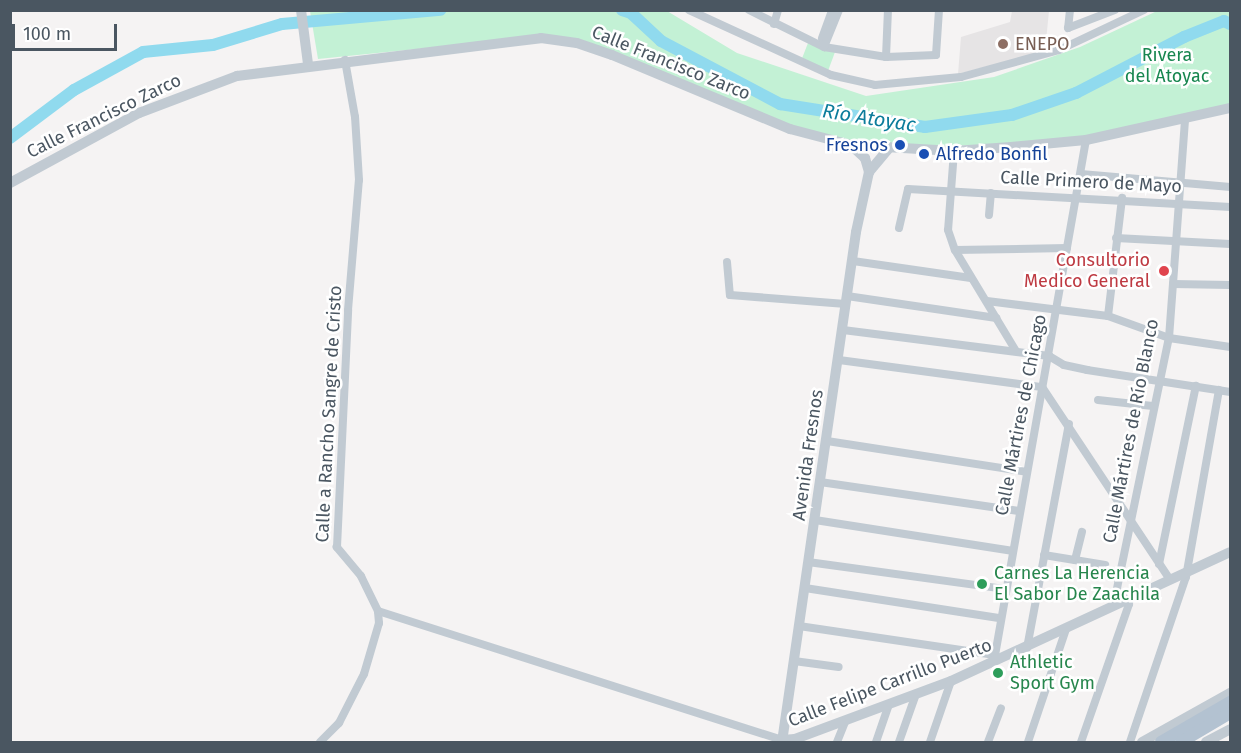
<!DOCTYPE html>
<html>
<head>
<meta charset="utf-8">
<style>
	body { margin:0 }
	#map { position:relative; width:1241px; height:753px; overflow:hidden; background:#f5f3f3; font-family:"Fira Sans",sans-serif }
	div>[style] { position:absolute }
	.education>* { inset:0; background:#e6e4e5 }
	.green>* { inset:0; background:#c3f1d5 }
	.river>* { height:12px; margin:-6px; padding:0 6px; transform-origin:6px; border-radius:6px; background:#90daee }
	.minor>* { height:8px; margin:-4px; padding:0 4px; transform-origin:4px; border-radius:4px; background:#c1cad2 }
	.tertiary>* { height:10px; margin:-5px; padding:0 5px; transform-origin:5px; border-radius:5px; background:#c1cad2 }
	.primary>* { height:12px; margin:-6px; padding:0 6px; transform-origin:6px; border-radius:6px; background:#b3c2d1 }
	.dots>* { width:16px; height:16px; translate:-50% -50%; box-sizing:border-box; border:3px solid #fff; border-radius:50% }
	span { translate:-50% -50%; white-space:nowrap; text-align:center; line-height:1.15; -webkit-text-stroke:5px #fff; paint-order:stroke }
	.education-label { font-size:18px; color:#785e54 }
	.left { translate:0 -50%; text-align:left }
	.park-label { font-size:18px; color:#17864f }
	.street-label { font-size:18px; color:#4a5661 }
	.transit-label { font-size:18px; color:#164399 }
	.right { translate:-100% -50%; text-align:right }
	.health-label { font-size:18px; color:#be3a42 }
	.leisure-label { font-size:18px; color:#27864d }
	.water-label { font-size:20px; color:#0c7c9b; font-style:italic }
	.frame { position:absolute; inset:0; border:12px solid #4a5661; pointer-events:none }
	.scale { position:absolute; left:12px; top:24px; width:105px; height:27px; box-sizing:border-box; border:3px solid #4a5661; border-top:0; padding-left:8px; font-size:18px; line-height:21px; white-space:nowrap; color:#4a5661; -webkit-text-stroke:4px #fff; paint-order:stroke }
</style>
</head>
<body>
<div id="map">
	<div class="education">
		<div style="clip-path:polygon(1012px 11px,1049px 11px,1045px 51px,958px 74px,961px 37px,1010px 22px)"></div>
	</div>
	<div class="green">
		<div style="clip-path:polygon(310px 11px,667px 11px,737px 53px,866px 96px,994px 77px,1080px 47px,1157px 11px,1230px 11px,1230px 108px,1086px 140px,888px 149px,790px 129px,577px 43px,496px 41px,318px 59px)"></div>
		<div style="clip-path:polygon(808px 43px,835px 52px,828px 71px,801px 61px)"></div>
	</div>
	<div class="river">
		<div style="left:622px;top:10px;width:9px;rotate:18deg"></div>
		<div style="left:631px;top:13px;width:41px;rotate:43deg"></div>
		<div style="left:661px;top:41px;width:135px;rotate:27.9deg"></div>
		<div style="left:780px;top:104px;width:147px;rotate:9deg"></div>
		<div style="left:925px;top:127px;width:88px;rotate:-7.9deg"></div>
		<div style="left:1012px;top:115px;width:68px;rotate:-19deg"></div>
		<div style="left:1076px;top:93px;width:122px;rotate:-27.4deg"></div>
		<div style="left:1184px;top:37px;width:43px;rotate:-21.8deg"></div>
		<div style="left:1224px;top:21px;width:7px;rotate:27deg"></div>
		<div style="left:10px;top:138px;width:80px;rotate:-36.9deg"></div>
		<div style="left:74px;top:90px;width:79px;rotate:-28.8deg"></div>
		<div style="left:143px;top:52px;width:70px;rotate:-5.7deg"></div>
		<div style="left:213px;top:45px;width:72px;rotate:-16.9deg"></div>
		<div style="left:282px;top:24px;width:159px;rotate:-5.1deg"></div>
	</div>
	<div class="minor">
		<div style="left:689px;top:10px;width:156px;rotate:24.6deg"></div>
		<div style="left:831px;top:75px;width:45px;rotate:12.8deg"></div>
		<div style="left:875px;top:85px;width:86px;rotate:-5.3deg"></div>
		<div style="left:961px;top:77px;width:102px;rotate:-15.4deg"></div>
		<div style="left:1059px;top:50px;width:94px;rotate:-25.2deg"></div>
		<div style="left:749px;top:10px;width:84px;rotate:26.3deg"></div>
		<div style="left:824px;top:47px;width:63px;rotate:9.2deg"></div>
		<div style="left:886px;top:57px;width:50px;rotate:-2.3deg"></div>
		<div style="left:936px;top:55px;width:45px;rotate:-86.2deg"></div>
		<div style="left:1070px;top:10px;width:18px;rotate:96deg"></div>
		<div style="left:1068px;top:28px;width:50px;rotate:-21deg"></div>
		<div style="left:774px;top:24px;width:15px;rotate:-74deg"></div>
		<div style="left:822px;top:38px;width:30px;rotate:-70deg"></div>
		<div style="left:824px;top:47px;width:40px;rotate:-68deg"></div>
		<div style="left:886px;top:57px;width:47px;rotate:-87.6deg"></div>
		<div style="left:954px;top:151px;width:79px;rotate:94.3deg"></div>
		<div style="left:948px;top:230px;width:21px;rotate:71deg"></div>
		<div style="left:955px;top:250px;width:118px;rotate:58.9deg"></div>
		<div style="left:1081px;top:174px;width:150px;rotate:5deg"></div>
		<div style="left:989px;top:215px;width:22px;rotate:-85deg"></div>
		<div style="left:899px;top:228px;width:40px;rotate:-77deg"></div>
		<div style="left:908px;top:189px;width:323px;rotate:3.2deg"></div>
		<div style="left:1116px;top:238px;width:114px;rotate:3deg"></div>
		<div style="left:955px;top:250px;width:112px;rotate:-1deg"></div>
		<div style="left:853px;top:261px;width:119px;rotate:8.2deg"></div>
		<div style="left:727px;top:262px;width:33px;rotate:85deg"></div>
		<div style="left:730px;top:295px;width:116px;rotate:4.4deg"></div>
		<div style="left:1173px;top:284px;width:57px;rotate:1deg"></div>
		<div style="left:847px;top:296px;width:151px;rotate:8.4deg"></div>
		<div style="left:987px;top:301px;width:122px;rotate:7.1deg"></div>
		<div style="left:1108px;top:316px;width:65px;rotate:19.8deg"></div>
		<div style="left:1169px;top:338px;width:62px;rotate:8.4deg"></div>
		<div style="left:1108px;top:316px;width:119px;rotate:-83.2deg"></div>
		<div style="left:843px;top:330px;width:208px;rotate:7.2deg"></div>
		<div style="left:1049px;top:356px;width:17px;rotate:31deg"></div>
		<div style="left:1064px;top:365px;width:24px;rotate:12deg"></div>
		<div style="left:1087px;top:370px;width:145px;rotate:8.7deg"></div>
		<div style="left:839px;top:360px;width:205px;rotate:7.6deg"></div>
		<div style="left:1042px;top:387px;width:229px;rotate:56.4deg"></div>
		<div style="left:1098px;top:400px;width:55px;rotate:6.2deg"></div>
		<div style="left:827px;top:441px;width:202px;rotate:8.8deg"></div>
		<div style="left:820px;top:482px;width:201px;rotate:8.3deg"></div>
		<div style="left:815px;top:520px;width:199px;rotate:8.9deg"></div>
		<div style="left:1044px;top:555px;width:62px;rotate:9.3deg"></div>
		<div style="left:1075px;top:560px;width:29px;rotate:-76deg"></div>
		<div style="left:808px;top:562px;width:198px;rotate:7.8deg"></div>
		<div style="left:1159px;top:564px;width:182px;rotate:-78.3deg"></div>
		<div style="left:805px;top:588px;width:196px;rotate:8.8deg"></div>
		<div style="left:1117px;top:603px;width:5px;rotate:-112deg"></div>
		<div style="left:1115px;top:598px;width:266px;rotate:-78.3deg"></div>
		<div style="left:1169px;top:338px;width:218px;rotate:-85.8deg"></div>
		<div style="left:378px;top:611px;width:424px;rotate:17.7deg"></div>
		<div style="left:799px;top:626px;width:198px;rotate:8.4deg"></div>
		<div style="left:1027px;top:648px;width:228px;rotate:-79.4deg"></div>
		<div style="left:794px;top:661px;width:45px;rotate:7.6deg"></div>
		<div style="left:994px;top:661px;width:529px;rotate:-79.99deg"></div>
		<div style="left:320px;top:742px;width:27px;rotate:-45deg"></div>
		<div style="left:339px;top:723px;width:55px;rotate:-63deg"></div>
		<div style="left:364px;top:674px;width:53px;rotate:-73.6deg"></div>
		<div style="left:379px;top:623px;width:12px;rotate:-95deg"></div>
		<div style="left:378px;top:611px;width:39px;rotate:-116deg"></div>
		<div style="left:361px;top:576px;width:38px;rotate:-130deg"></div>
		<div style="left:337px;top:547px;width:237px;rotate:-87.3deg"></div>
		<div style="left:348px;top:310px;width:130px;rotate:-85.2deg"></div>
		<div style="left:359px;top:180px;width:63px;rotate:-93.6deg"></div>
		<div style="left:355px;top:117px;width:58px;rotate:-100deg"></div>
		<div style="left:837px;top:742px;width:22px;rotate:-68deg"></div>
		<div style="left:876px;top:742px;width:39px;rotate:-71deg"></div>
		<div style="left:899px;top:742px;width:51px;rotate:-70.5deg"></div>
		<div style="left:930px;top:742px;width:65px;rotate:-71deg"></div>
		<div style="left:988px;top:742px;width:36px;rotate:-69deg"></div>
		<div style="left:1028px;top:742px;width:119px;rotate:-71.4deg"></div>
		<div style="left:1081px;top:742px;width:146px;rotate:-70.8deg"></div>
		<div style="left:1129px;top:604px;width:5px;rotate:-112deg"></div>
		<div style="left:1130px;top:742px;width:174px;rotate:-71.3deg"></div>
		<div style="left:1186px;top:577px;width:190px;rotate:-80deg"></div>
	</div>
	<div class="tertiary">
		<div style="left:301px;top:10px;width:54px;rotate:82.6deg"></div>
		<div style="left:852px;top:146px;width:18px;rotate:43deg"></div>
		<div style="left:865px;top:158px;width:15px;rotate:74deg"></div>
		<div style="left:10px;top:183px;width:147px;rotate:-28.5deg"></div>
		<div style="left:139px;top:113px;width:105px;rotate:-20.7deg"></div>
		<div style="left:237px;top:76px;width:306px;rotate:-7.1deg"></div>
		<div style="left:541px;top:38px;width:36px;rotate:8deg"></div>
		<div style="left:577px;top:43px;width:37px;rotate:19deg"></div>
		<div style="left:612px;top:55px;width:193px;rotate:22.6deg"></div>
		<div style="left:790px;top:129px;width:63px;rotate:14.7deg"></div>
		<div style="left:851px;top:145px;width:103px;rotate:3.3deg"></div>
		<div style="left:954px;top:151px;width:57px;rotate:-4deg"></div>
		<div style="left:1011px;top:147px;width:75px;rotate:-5.3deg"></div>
		<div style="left:1086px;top:140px;width:148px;rotate:-12.5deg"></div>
		<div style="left:782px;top:740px;width:13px;rotate:-4deg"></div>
		<div style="left:795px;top:739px;width:166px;rotate:-20.4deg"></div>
		<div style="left:951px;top:681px;width:307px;rotate:-24.8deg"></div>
		<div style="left:782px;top:742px;width:515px;rotate:-81.74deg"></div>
		<div style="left:856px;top:232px;width:61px;rotate:-77.8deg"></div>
		<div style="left:869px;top:172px;width:30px;rotate:-50deg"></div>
		<div style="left:1142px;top:742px;width:101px;rotate:-29.1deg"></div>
		<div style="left:1206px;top:742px;width:27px;rotate:-28deg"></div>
	</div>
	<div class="primary">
		<div style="left:1161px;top:742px;width:80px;rotate:-30.1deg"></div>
		<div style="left:1181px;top:742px;width:57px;rotate:-30.6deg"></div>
	</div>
	<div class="dots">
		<div style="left:1003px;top:44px;background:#8d6e63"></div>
		<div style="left:900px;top:145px;background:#1a4fb4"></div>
		<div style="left:924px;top:154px;background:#1a4fb4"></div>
		<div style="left:1164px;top:271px;background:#e0444e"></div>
		<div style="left:982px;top:584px;background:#2e9e5b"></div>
		<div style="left:998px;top:673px;background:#2e9e5b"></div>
	</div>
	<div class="education-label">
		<span class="left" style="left:1015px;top:44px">ENEPO</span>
	</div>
	<div class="park-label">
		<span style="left:1167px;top:66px">Rivera<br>del Atoyac</span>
	</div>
	<div class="street-label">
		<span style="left:671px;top:63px;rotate:22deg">Calle Francisco Zarco</span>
		<span style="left:104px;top:116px;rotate:-26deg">Calle Francisco Zarco</span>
		<span style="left:1091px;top:182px;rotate:3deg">Calle Primero de Mayo</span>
		<span style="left:329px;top:414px;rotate:-87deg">Calle a Rancho Sangre de Cristo</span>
		<span style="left:1021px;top:415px;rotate:-79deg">Calle Mártires de Chicago</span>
		<span style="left:1131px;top:431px;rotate:-79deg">Calle Mártires de Río Blanco</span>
		<span style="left:808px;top:455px;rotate:-82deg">Avenida Fresnos</span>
		<span style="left:890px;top:683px;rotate:-21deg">Calle Felipe Carrillo Puerto</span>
	</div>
	<div class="transit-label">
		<span class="right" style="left:888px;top:145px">Fresnos</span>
		<span class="left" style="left:936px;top:154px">Alfredo Bonfil</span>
	</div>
	<div class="health-label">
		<span class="right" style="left:1150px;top:271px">Consultorio<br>Medico General</span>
	</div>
	<div class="leisure-label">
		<span class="left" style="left:994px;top:584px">Carnes La Herencia<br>El Sabor De Zaachila</span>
		<span class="left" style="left:1010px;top:673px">Athletic<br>Sport Gym</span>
	</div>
	<div class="water-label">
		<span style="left:869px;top:118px;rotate:9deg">Río Atoyac</span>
	</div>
	<div class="frame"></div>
	<div class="scale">100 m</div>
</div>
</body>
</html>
